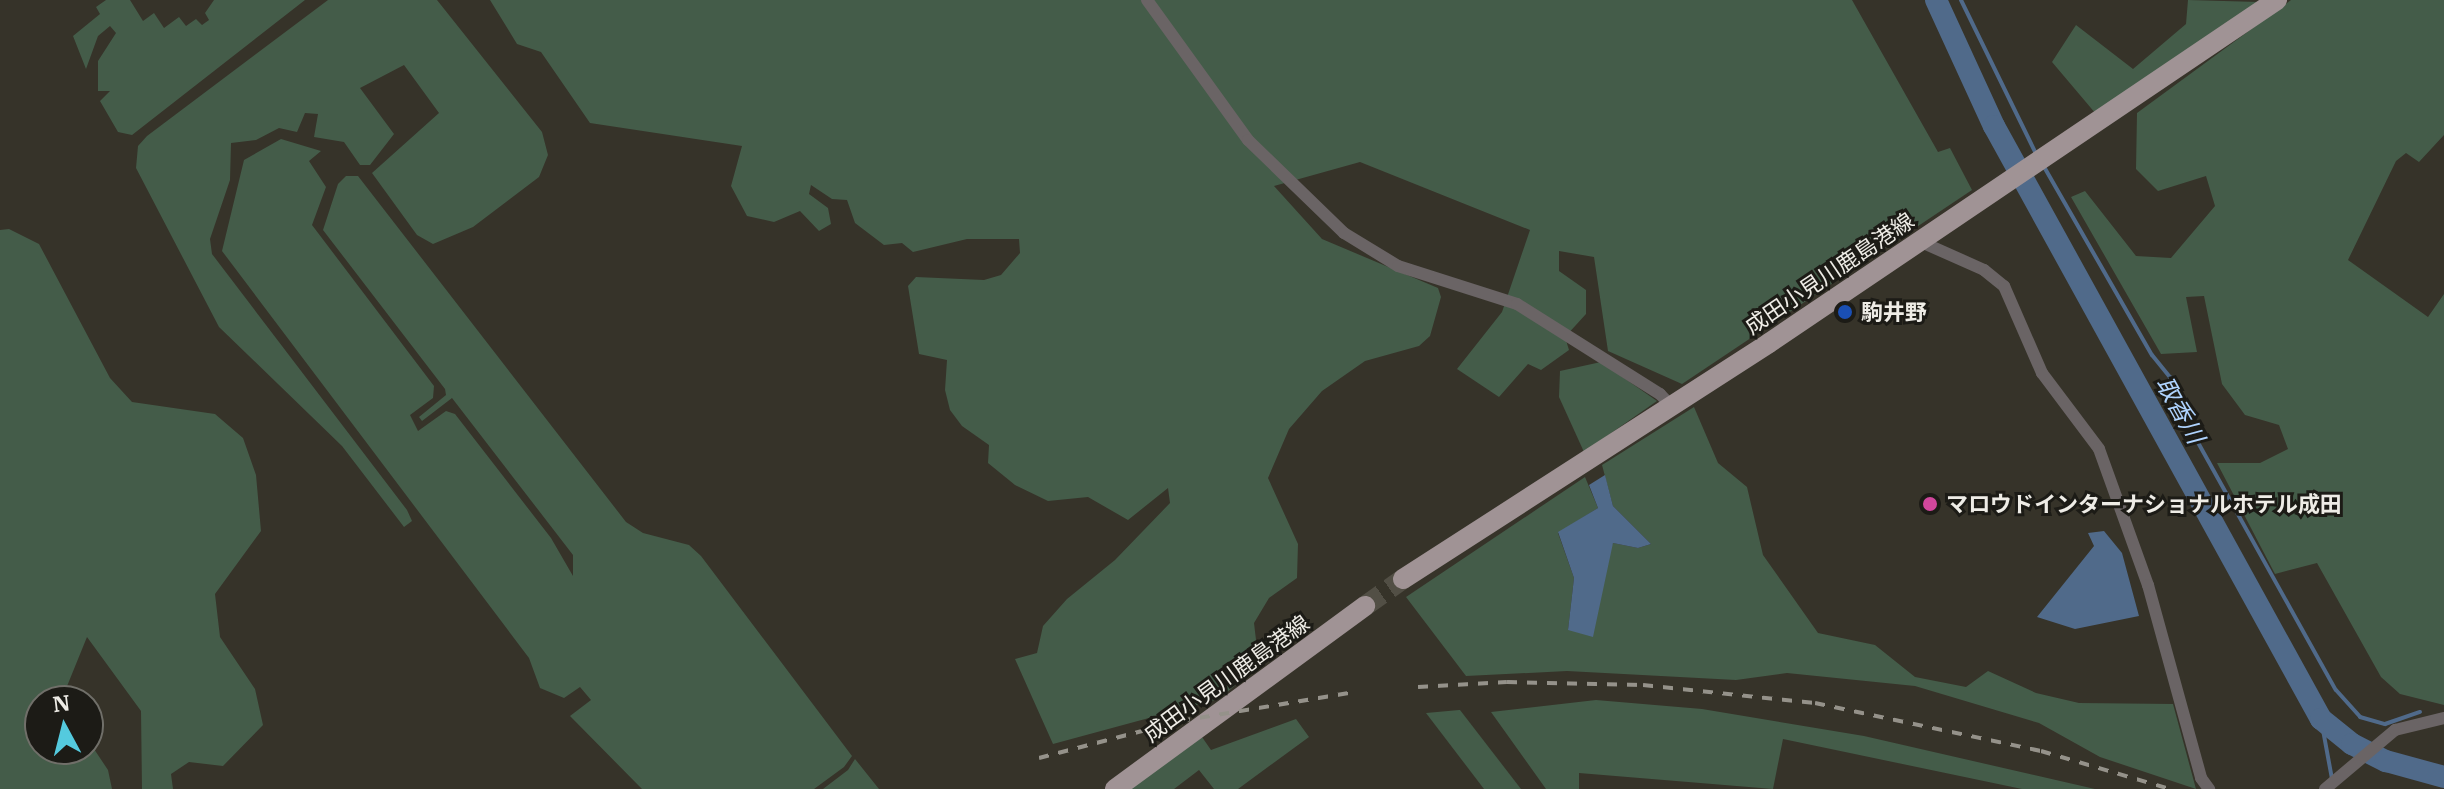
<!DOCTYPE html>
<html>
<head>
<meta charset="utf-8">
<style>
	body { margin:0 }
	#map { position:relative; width:2444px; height:789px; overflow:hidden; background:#363329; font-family:"IBM Plex Serif","Noto Sans JP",serif }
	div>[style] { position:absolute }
	.green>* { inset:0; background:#445c49 }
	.water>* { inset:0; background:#506a8a }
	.stream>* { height:4px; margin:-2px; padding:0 2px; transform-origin:2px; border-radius:2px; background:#506a8a }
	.river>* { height:22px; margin:-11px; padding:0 11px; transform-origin:11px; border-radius:11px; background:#506a8a }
	.primary-tunnel>* { height:20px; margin-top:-10px; transform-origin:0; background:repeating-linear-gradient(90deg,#524f45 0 20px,transparent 0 30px) }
	.street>* { height:12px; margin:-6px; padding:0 6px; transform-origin:6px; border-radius:6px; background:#6a6465 }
	.primary>* { height:20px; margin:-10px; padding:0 10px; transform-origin:10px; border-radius:10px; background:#a09395 }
	.rail>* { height:4px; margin-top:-2px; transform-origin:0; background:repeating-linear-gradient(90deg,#95928a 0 10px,transparent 0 20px) }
	.dots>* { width:22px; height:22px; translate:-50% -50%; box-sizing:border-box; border:4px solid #1c1b16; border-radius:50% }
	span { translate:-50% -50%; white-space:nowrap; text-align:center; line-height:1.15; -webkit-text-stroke:6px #1c1b16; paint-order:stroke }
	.street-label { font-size:22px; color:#eeece6 }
	.poi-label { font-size:22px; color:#eeece6; font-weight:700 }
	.left { translate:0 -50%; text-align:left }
	.water-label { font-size:24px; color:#afd3fe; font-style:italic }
	.north { position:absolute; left:24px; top:685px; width:80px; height:80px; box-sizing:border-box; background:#1c1b16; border:2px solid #706f69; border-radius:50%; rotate:353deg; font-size:22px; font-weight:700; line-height:32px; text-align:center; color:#eeece6 }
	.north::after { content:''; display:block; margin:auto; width:28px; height:36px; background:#54cade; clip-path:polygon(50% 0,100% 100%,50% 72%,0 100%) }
</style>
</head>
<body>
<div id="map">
	<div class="green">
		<div style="clip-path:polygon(106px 0,130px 0,143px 21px,154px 13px,164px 28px,179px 17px,186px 26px,196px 19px,202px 25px,209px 20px,205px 13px,214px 0,305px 0,132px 135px,118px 132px,100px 101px,110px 91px,98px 91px,98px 61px,116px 33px,110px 26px,98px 36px,86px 69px,73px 36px,100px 14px,96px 7px)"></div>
		<div style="clip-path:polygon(328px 0,437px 0,542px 132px,548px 155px,539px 177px,473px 227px,433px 244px,417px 235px,372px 173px,439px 113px,404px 65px,360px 88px,394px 134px,370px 165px,360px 165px,344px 142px,314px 137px,318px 114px,305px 113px,297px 132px,279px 128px,256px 140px,231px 143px,230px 180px,210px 239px,212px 254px,407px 510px,412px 521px,404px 527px,342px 446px,219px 327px,136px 168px,138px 146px,147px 136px)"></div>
		<div style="clip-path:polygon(490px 0,1852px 0,1938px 152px,1950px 148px,1972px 190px,1682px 384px,1608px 351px,1594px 257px,1559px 251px,1559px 271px,1586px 290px,1586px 314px,1565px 337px,1569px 350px,1541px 370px,1528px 364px,1499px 397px,1457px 369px,1502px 312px,1530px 230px,1360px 162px,1274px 186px,1322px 239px,1438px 288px,1441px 297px,1430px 336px,1419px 346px,1365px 361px,1322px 391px,1289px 429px,1268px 478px,1298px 544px,1297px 578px,1269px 598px,1254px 623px,1259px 665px,1219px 699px,1053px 744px,1015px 659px,1037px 653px,1043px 626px,1067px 599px,1115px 560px,1170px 503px,1168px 488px,1128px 520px,1088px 497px,1048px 501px,1015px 485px,988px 463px,989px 445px,962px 426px,950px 410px,945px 390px,947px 360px,919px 354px,908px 286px,916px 277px,984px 280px,1001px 275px,1020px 253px,1019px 239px,967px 239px,913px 252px,902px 243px,884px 245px,855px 223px,847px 200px,832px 199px,811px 185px,809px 194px,828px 208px,831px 224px,819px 231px,800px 211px,774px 222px,747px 216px,731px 186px,742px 146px,590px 123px,541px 52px,517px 44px)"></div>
		<div style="clip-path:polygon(2188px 0,2259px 2px,2096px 114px,2052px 62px,2076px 25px,2133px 69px,2186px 24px)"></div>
		<div style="clip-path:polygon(2291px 0,2444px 0,2444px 135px,2419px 162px,2406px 153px,2396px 161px,2348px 260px,2428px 317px,2444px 294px,2444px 705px,2400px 694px,2381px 677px,2317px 563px,2275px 574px,2217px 463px,2260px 463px,2288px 449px,2279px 425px,2245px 415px,2222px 384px,2204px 296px,2186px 297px,2197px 352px,2161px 354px,2071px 197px,2085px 191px,2136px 256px,2171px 258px,2215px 206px,2206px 176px,2158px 191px,2136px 169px,2137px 113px)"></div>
		<div style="clip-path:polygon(281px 139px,321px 151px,309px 161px,326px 187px,312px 225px,434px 386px,433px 398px,410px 415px,418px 431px,446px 411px,455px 414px,551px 538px,573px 576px,573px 555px,452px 398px,422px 421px,419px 417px,446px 395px,445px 389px,323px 230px,338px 184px,346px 176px,358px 176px,626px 522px,643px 533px,689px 545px,701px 556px,852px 756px,844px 767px,814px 789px,642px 789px,570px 716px,591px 700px,580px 687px,564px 698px,540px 688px,529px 658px,222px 251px,244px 160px)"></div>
		<div style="clip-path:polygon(9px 229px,39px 244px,110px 378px,132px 402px,215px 414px,243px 438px,256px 475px,261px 531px,215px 594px,220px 637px,255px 689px,263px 725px,223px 766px,189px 762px,171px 774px,173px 789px,142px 789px,141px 711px,87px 637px,61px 701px,40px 701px,40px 749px,88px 749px,88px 740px,108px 770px,112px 789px,0 789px,0 230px)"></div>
		<div style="clip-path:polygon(1601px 362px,1657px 401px,1584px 452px,1559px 397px,1560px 371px)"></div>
		<div style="clip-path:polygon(1694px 407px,1718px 463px,1747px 487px,1763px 555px,1818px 633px,1875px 645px,1915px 677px,1966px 687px,1988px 671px,2036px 693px,2079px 703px,2173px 704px,2196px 789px,2100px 757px,2039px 723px,1915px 686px,1787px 673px,1736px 680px,1567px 671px,1466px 676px,1406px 597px,1585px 477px,1598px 508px,1558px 533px,1574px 578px,1568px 630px,1613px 543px,1638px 548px,1651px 544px,1613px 506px,1602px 465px)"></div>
		<div style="clip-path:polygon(1596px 700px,1702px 709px,1864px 736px,2095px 789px,2022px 789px,1783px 739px,1773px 789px,1579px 773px,1579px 789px,1546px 789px,1491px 712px)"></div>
		<div style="clip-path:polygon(1459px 710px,1460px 710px,1521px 789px,1484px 789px,1426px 713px)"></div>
		<div style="clip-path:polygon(1296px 719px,1309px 737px,1238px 789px,1214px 789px,1199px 770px,1174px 789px,1129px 789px,1202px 737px,1211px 750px)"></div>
		<div style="clip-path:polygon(855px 759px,879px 789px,823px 789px,848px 770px)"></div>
	</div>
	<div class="water">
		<div style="clip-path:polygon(1605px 475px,1613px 506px,1651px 544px,1638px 548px,1613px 543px,1593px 637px,1568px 630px,1574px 578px,1558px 532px,1598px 508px,1589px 485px)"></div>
		<div style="clip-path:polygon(2104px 531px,2122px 553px,2139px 616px,2075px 629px,2037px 617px,2094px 546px,2088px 533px)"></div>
	</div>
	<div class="stream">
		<div style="left:1961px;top:0;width:171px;rotate:64deg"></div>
		<div style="left:2043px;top:165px;width:219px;rotate:60.2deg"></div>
		<div style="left:2152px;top:355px;width:28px;rotate:51deg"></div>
		<div style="left:2170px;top:377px;width:37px;rotate:73deg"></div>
		<div style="left:2181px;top:412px;width:318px;rotate:60.9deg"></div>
		<div style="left:2336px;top:690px;width:36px;rotate:48deg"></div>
		<div style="left:2360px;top:717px;width:26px;rotate:16deg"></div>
		<div style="left:2385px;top:724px;width:37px;rotate:-19deg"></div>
		<div style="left:2321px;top:719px;width:61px;rotate:79.6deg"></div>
	</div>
	<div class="river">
		<div style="left:1936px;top:0;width:139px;rotate:65.3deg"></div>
		<div style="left:1994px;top:126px;width:677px;rotate:61.13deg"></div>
		<div style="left:2321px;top:719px;width:40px;rotate:39deg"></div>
		<div style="left:2352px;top:744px;width:38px;rotate:27deg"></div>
		<div style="left:2386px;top:761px;width:60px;rotate:15.4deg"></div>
	</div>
	<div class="primary-tunnel">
		<div style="left:1365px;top:606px;width:47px;rotate:-35.4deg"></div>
	</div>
	<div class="street">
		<div style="left:1147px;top:0;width:173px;rotate:54.2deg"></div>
		<div style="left:1248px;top:140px;width:134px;rotate:44.1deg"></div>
		<div style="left:1344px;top:233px;width:63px;rotate:31.4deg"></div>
		<div style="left:1398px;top:266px;width:125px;rotate:17.7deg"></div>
		<div style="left:1517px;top:304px;width:169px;rotate:32.2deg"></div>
		<div style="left:1660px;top:394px;width:18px;rotate:47deg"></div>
		<div style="left:1919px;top:241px;width:71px;rotate:24deg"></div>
		<div style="left:1984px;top:270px;width:26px;rotate:39deg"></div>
		<div style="left:2004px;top:286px;width:95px;rotate:66.4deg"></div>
		<div style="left:2042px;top:373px;width:95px;rotate:53.1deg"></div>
		<div style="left:2099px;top:449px;width:145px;rotate:70.2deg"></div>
		<div style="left:2148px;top:585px;width:200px;rotate:74.6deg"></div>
		<div style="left:2201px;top:778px;width:14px;rotate:54deg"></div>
		<div style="left:2325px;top:789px;width:92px;rotate:-40.1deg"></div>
		<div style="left:2395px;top:730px;width:50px;rotate:-13.8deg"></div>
	</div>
	<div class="primary">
		<div style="left:1403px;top:579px;width:435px;rotate:-32.8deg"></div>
		<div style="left:1769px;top:343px;width:613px;rotate:-34.03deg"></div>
		<div style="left:1115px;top:789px;width:310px;rotate:-36.2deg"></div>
	</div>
	<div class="rail">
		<div style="left:1418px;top:687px;width:89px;rotate:-3.2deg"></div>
		<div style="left:1507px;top:682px;width:136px;rotate:1.3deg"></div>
		<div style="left:1643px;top:685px;width:173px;rotate:6deg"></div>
		<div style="left:1815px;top:703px;width:231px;rotate:12deg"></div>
		<div style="left:2041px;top:751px;width:134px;rotate:16.4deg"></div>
		<div style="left:1039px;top:758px;width:146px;rotate:-14.7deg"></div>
		<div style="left:1180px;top:721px;width:171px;rotate:-9.4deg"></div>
	</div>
	<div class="dots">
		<div style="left:1845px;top:312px;background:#1a4fb4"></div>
		<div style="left:1930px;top:504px;background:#d1479c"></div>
	</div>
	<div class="street-label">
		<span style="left:1829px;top:273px;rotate:-34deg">成田小見川鹿島港線</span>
		<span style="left:1226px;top:678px;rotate:-36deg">成田小見川鹿島港線</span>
	</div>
	<div class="poi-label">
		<span class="left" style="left:1861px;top:312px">駒井野</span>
		<span class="left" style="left:1946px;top:504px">マロウドインターナショナルホテル成田</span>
	</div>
	<div class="water-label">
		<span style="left:2180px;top:410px;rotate:61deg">取香川</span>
	</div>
	<div class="north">N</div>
</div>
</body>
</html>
